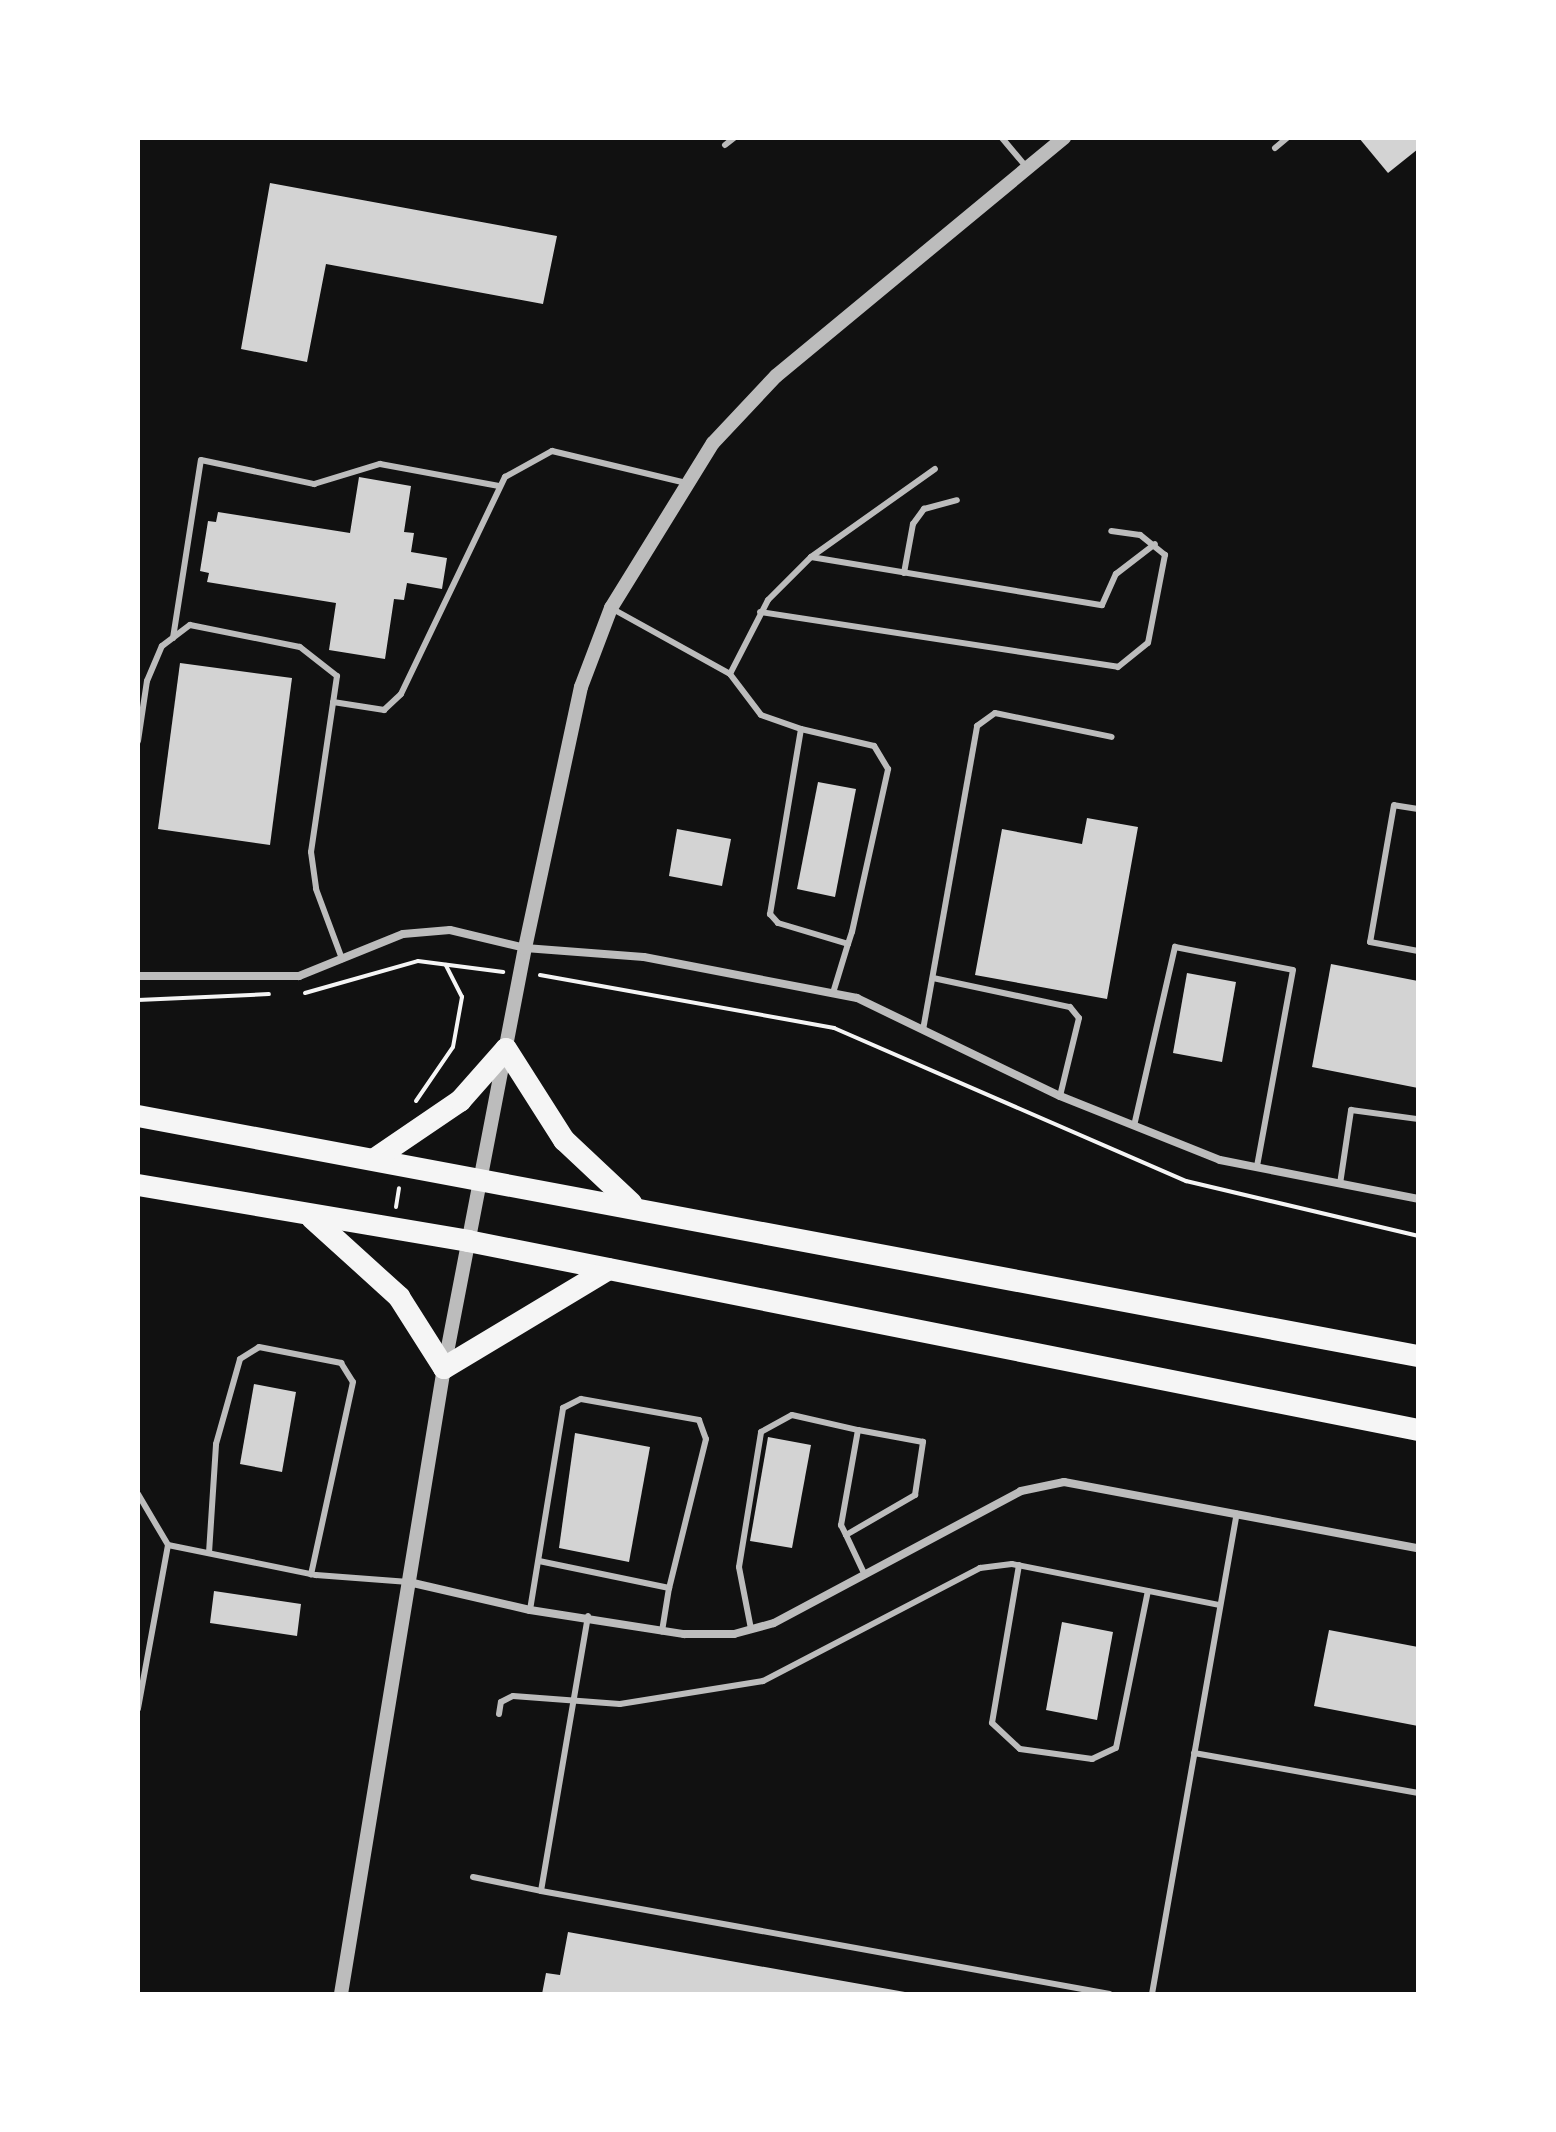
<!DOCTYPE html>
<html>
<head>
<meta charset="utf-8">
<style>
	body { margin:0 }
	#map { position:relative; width:1556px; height:2132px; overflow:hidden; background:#111; font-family:Lato,sans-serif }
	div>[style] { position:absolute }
	.building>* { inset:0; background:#d3d3d3 }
	.path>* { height:4px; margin:-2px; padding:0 2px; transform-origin:2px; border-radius:2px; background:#f5f5f5 }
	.service>* { height:6px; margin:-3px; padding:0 3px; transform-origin:3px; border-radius:3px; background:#bcbcbc }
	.minor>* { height:8px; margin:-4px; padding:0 4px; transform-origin:4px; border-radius:4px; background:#bcbcbc }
	.tertiary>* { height:14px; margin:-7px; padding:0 7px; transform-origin:7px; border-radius:7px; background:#bcbcbc }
	.trunk>* { height:22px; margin:-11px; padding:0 11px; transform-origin:11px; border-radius:11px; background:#f5f5f5 }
	span { translate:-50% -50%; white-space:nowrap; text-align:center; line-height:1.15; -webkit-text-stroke:8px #fff; paint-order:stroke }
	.frame { position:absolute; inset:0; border:140px solid #fff; pointer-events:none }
</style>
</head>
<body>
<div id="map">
	<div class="building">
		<div style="clip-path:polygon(1359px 138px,1418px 138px,1418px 149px,1388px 173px)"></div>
		<div style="clip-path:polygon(270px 183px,557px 236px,543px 304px,326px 264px,307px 362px,241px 349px)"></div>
		<div style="clip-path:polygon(359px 477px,411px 486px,404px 532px,414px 533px,411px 552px,447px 558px,442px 589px,407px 583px,404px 600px,394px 599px,385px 659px,329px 650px,336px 603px,207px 582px,209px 573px,200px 571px,208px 521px,216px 522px,218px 512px,350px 533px)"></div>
		<div style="clip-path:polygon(180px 663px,292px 678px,270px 845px,158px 829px)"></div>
		<div style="clip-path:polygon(818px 782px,856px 789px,835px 897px,797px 889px)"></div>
		<div style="clip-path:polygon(1087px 818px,1138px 827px,1107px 999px,975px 975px,1002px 829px,1082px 844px)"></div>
		<div style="clip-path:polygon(677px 829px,731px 839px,722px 886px,669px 876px)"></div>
		<div style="clip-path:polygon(1331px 964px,1418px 981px,1418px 1088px,1312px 1067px)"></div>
		<div style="clip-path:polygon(1187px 973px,1236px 982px,1222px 1062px,1173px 1053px)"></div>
		<div style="clip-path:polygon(254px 1384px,296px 1392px,282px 1472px,240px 1464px)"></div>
		<div style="clip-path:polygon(575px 1433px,650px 1447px,629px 1562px,559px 1548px)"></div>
		<div style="clip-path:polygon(768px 1437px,811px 1445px,792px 1548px,750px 1541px)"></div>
		<div style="clip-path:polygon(214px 1591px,301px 1604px,297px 1636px,210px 1623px)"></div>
		<div style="clip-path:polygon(1062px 1622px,1113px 1632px,1097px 1720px,1046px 1710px)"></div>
		<div style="clip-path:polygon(1329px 1630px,1418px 1647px,1418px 1726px,1314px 1706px)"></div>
		<div style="clip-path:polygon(568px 1932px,905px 1992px,905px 1994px,542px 1994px,546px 1973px,560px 1975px)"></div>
	</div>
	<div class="path">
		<div style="left:540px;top:975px;width:299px;rotate:10.2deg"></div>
		<div style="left:834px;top:1028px;width:384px;rotate:23.5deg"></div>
		<div style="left:1186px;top:1181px;width:238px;rotate:13.3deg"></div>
		<div style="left:305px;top:993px;width:117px;rotate:-15.8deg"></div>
		<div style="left:418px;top:961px;width:86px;rotate:7.4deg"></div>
		<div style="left:138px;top:1000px;width:131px;rotate:-2.6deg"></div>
		<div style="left:416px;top:1101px;width:65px;rotate:-55.6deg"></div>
		<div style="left:453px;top:1047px;width:51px;rotate:-79.8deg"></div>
		<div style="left:462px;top:997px;width:36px;rotate:-117deg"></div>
		<div style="left:396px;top:1207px;width:19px;rotate:-81deg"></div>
	</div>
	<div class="service">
		<div style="left:1002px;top:138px;width:39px;rotate:50deg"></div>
		<div style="left:725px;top:145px;width:11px;rotate:-38deg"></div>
		<div style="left:1275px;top:148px;width:16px;rotate:-40deg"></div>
		<div style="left:811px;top:557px;width:295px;rotate:9.4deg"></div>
		<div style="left:1102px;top:605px;width:34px;rotate:-66deg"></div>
		<div style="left:1116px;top:574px;width:49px;rotate:-37.6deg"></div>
		<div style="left:904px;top:573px;width:50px;rotate:-79.6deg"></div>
		<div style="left:913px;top:524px;width:19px;rotate:-54deg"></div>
		<div style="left:924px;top:509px;width:34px;rotate:-15deg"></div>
		<div style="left:611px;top:608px;width:136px;rotate:29deg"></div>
		<div style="left:730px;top:674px;width:51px;rotate:52.9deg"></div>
		<div style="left:761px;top:715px;width:42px;rotate:19.3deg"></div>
		<div style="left:760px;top:612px;width:362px;rotate:8.7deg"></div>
		<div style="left:1118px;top:667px;width:38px;rotate:-39deg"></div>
		<div style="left:1148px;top:643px;width:90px;rotate:-79.1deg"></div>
		<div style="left:1165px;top:555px;width:32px;rotate:-141deg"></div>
		<div style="left:1140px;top:535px;width:29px;rotate:-172deg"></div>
		<div style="left:173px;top:638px;width:180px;rotate:-81.1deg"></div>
		<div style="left:201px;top:460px;width:116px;rotate:12deg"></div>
		<div style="left:314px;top:484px;width:69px;rotate:-16.9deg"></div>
		<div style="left:380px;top:464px;width:121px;rotate:10.5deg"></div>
		<div style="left:730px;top:674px;width:83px;rotate:-62.8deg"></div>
		<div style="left:768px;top:600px;width:61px;rotate:-45deg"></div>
		<div style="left:811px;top:557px;width:152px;rotate:-35.4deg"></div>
		<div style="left:333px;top:702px;width:52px;rotate:8.9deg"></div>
		<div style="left:384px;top:710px;width:23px;rotate:-43deg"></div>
		<div style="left:401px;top:694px;width:241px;rotate:-64.4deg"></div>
		<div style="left:505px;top:477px;width:54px;rotate:-29deg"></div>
		<div style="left:552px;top:451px;width:138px;rotate:13.4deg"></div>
		<div style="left:138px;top:741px;width:61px;rotate:-81.5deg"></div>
		<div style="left:147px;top:681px;width:38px;rotate:-67deg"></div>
		<div style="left:162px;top:646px;width:35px;rotate:-37deg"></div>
		<div style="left:190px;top:625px;width:112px;rotate:11.3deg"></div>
		<div style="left:300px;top:647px;width:47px;rotate:38.1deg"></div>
		<div style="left:337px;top:676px;width:178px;rotate:98.4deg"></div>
		<div style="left:311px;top:852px;width:37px;rotate:82deg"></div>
		<div style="left:316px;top:889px;width:75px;rotate:69.6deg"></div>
		<div style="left:1418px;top:809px;width:24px;rotate:-171deg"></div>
		<div style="left:1394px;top:805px;width:139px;rotate:99.9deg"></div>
		<div style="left:1370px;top:942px;width:49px;rotate:10.6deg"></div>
		<div style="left:933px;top:978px;width:140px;rotate:12deg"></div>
		<div style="left:1070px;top:1007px;width:14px;rotate:51deg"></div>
		<div style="left:1079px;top:1018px;width:80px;rotate:103.7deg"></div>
		<div style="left:833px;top:993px;width:51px;rotate:-73deg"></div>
		<div style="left:848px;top:944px;width:13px;rotate:-72deg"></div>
		<div style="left:852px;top:932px;width:167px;rotate:-77.5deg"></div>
		<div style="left:888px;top:769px;width:27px;rotate:-121deg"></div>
		<div style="left:874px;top:746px;width:75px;rotate:-166.9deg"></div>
		<div style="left:801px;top:729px;width:188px;rotate:99.5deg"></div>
		<div style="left:770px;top:914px;width:12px;rotate:48deg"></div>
		<div style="left:778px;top:923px;width:73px;rotate:16.7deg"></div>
		<div style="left:923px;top:1030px;width:309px;rotate:-79.9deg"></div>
		<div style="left:977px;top:726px;width:22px;rotate:-36deg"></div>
		<div style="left:995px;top:713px;width:119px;rotate:11.6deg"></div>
		<div style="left:1134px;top:1126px;width:184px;rotate:-77.1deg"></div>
		<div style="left:1175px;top:947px;width:120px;rotate:11deg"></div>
		<div style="left:1293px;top:970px;width:200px;rotate:100.4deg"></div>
		<div style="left:1340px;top:1184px;width:75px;rotate:-81.5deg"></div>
		<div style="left:1351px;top:1110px;width:68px;rotate:7.7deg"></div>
		<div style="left:138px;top:1494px;width:59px;rotate:59.5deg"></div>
		<div style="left:168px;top:1545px;width:167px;rotate:100.4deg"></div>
		<div style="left:846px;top:1535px;width:80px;rotate:-30.1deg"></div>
		<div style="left:915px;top:1495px;width:54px;rotate:-81.4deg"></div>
		<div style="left:923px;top:1442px;width:66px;rotate:-169.5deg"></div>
		<div style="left:858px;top:1430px;width:97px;rotate:100.1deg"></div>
		<div style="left:841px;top:1525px;width:11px;rotate:63deg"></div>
		<div style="left:846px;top:1535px;width:42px;rotate:64.7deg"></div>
		<div style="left:168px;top:1545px;width:151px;rotate:11.5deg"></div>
		<div style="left:316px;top:1575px;width:93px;rotate:4.3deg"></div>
		<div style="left:209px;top:1553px;width:109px;rotate:-86.3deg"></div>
		<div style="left:216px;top:1444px;width:88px;rotate:-74.2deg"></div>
		<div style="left:240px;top:1359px;width:22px;rotate:-32deg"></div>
		<div style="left:259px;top:1347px;width:84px;rotate:11deg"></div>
		<div style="left:341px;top:1363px;width:22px;rotate:58deg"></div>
		<div style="left:353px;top:1382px;width:197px;rotate:102.3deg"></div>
		<div style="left:539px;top:1561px;width:133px;rotate:11.7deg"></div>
		<div style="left:669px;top:1588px;width:44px;rotate:99.2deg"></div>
		<div style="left:1019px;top:1565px;width:160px;rotate:99.7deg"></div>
		<div style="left:992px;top:1723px;width:38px;rotate:43deg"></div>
		<div style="left:1020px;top:1749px;width:73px;rotate:7.9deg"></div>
		<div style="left:1092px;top:1759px;width:26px;rotate:-25deg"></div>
		<div style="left:1116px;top:1748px;width:160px;rotate:-78.5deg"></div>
		<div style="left:530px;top:1610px;width:205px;rotate:-80.7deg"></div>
		<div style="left:563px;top:1408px;width:20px;rotate:-27deg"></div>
		<div style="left:581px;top:1399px;width:120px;rotate:10.1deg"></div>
		<div style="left:699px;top:1420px;width:20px;rotate:70deg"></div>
		<div style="left:706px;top:1439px;width:154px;rotate:103.9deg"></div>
		<div style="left:588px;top:1616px;width:279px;rotate:99.7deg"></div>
		<div style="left:541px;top:1891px;width:578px;rotate:10.26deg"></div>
		<div style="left:751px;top:1629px;width:63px;rotate:-101deg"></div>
		<div style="left:739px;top:1567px;width:137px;rotate:-80.7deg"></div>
		<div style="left:761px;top:1432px;width:35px;rotate:-29deg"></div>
		<div style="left:792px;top:1415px;width:68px;rotate:12.8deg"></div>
		<div style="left:499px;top:1714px;width:12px;rotate:-81deg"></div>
		<div style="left:501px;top:1702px;width:13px;rotate:-27deg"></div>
		<div style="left:513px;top:1696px;width:107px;rotate:4.3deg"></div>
		<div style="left:620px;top:1704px;width:145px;rotate:-9.1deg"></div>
		<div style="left:763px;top:1681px;width:245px;rotate:-27.5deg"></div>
		<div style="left:980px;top:1568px;width:32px;rotate:-7deg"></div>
		<div style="left:1012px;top:1564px;width:212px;rotate:11.2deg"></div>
		<div style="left:1194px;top:1753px;width:228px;rotate:10.1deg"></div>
		<div style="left:473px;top:1877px;width:69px;rotate:11.6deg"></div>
		<div style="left:1152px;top:1994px;width:488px;rotate:-80deg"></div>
	</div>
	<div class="minor">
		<div style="left:138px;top:976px;width:161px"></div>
		<div style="left:299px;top:976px;width:112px;rotate:-22deg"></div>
		<div style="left:403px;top:934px;width:47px;rotate:-4.9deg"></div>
		<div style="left:450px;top:930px;width:77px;rotate:13.5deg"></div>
		<div style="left:525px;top:948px;width:119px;rotate:4.3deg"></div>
		<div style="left:644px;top:957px;width:217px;rotate:10.9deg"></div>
		<div style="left:857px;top:998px;width:225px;rotate:25.8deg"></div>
		<div style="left:1060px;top:1096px;width:172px;rotate:21.8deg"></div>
		<div style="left:1220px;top:1160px;width:202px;rotate:11.1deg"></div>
		<div style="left:413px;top:1583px;width:120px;rotate:13deg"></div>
		<div style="left:530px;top:1610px;width:156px;rotate:8.9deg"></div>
		<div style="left:684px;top:1634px;width:50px"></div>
		<div style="left:734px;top:1634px;width:41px;rotate:-15.4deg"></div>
		<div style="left:774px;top:1623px;width:280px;rotate:-28.1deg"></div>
		<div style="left:1021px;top:1491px;width:44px;rotate:-11.8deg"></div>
		<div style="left:1064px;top:1482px;width:360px;rotate:10.6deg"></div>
	</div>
	<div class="tertiary">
		<div style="left:341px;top:1994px;width:634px;rotate:-80.66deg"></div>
		<div style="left:444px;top:1368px;width:428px;rotate:-79.1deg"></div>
		<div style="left:525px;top:948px;width:267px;rotate:-77.9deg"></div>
		<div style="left:581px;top:687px;width:85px;rotate:-69.2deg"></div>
		<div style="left:611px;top:608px;width:194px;rotate:-58.3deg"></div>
		<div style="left:713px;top:443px;width:92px;rotate:-46.8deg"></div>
		<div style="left:776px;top:376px;width:374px;rotate:-39.6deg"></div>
	</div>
	<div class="trunk">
		<div style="left:138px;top:1116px;width:1302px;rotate:10.62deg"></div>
		<div style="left:376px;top:1158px;width:102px;rotate:-34.2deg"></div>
		<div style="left:460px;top:1101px;width:69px;rotate:-48.5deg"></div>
		<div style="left:506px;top:1049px;width:108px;rotate:57.5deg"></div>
		<div style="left:564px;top:1140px;width:92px;rotate:43.2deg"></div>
		<div style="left:138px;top:1185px;width:335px;rotate:9.6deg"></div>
		<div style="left:468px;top:1241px;width:969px;rotate:11.25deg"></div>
		<div style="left:312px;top:1218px;width:118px;rotate:42.2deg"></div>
		<div style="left:399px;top:1297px;width:84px;rotate:57.6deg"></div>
		<div style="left:444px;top:1368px;width:192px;rotate:-31deg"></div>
	</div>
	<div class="frame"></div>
</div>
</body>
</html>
